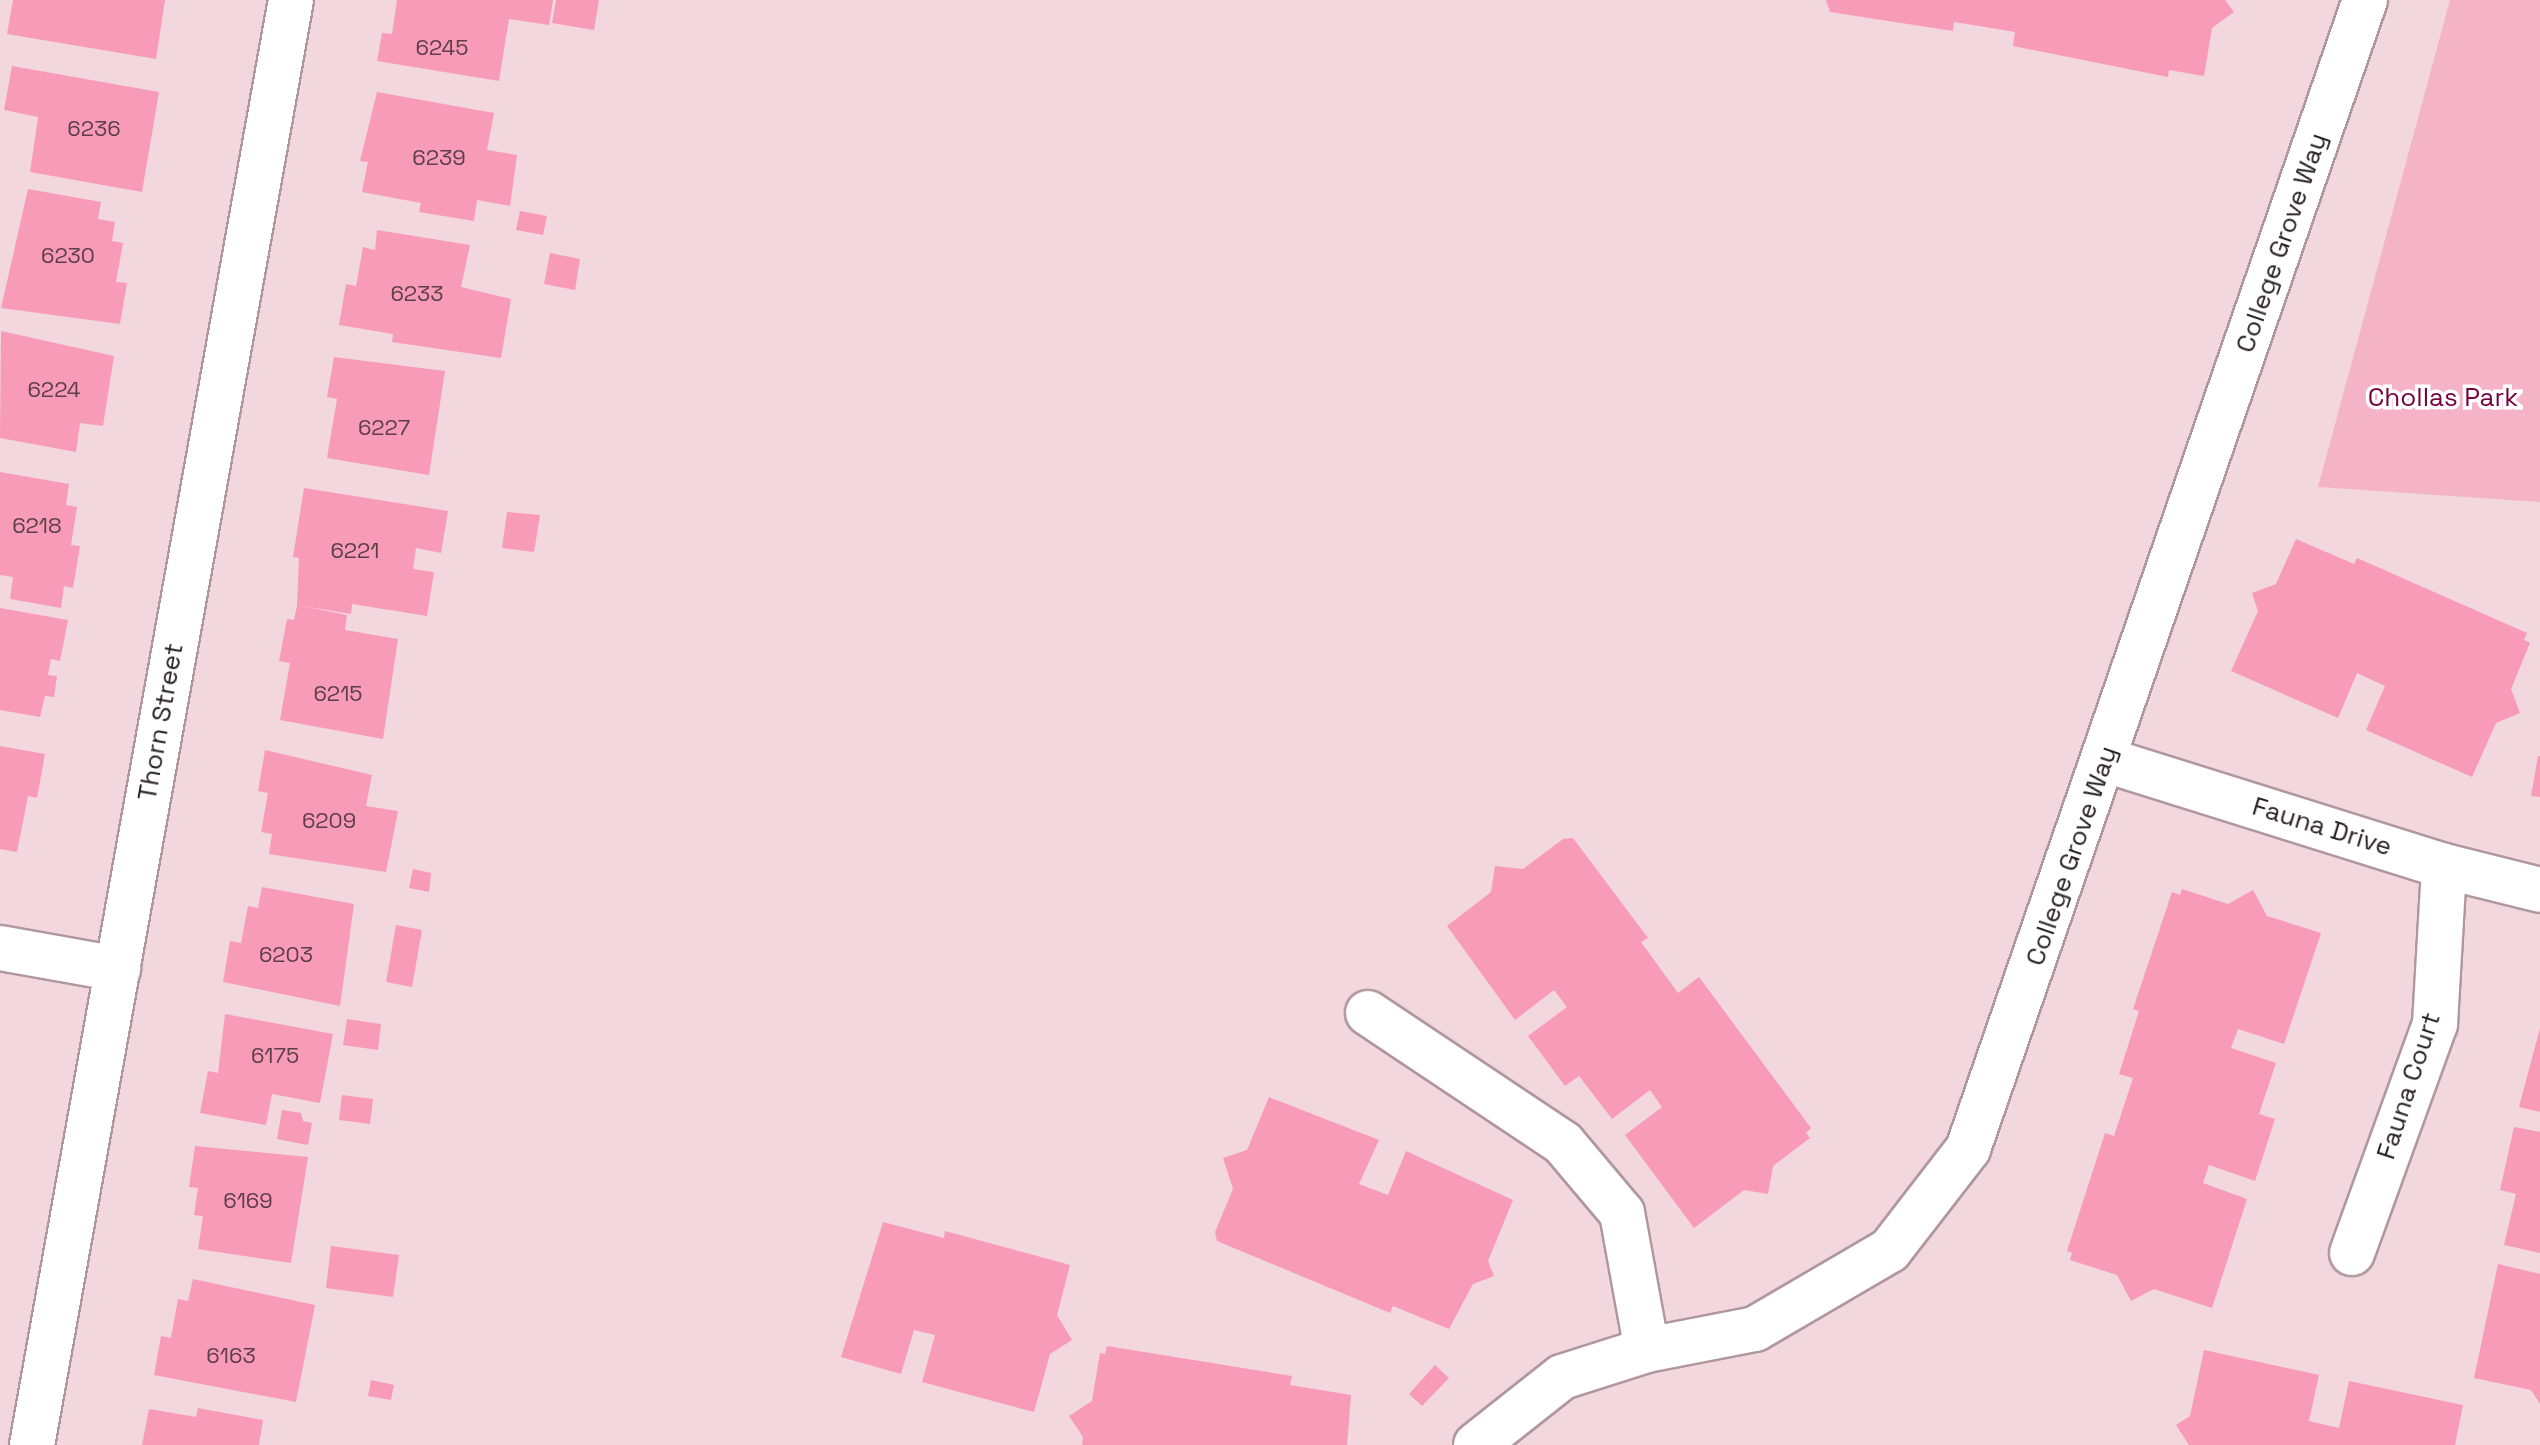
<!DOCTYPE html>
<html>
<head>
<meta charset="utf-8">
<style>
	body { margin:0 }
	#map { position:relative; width:2540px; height:1445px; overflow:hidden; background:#f2d7de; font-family:"Space Grotesk",sans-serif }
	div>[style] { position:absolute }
	.green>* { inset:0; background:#f5b3c7 }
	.building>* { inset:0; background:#f89bb9 }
	.roads { filter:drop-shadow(2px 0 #af979d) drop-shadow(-2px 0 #af979d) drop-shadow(0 2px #af979d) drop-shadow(0 -2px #af979d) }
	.minor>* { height:44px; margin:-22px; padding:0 22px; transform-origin:22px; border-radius:22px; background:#fff }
	.tertiary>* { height:44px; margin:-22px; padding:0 22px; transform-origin:22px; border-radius:22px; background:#fff }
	span { translate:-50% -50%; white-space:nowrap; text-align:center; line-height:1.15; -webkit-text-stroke:7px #fff; paint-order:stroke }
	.number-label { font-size:22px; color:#5d3f48 }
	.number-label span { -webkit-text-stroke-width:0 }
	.street-label { font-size:26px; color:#292022 }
	.park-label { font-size:26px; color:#75023c }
</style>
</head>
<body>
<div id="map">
	<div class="green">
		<div style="clip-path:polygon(2450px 0,2540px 0,2540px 502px,2318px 487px)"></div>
	</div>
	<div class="building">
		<div style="clip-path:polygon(13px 0,165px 0,156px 59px,7px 34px)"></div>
		<div style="clip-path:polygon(397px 0,553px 0,549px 25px,509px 19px,499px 81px,377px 61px,382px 33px,392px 34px)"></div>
		<div style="clip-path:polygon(556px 0,599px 0,594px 30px,552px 23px)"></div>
		<div style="clip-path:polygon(1826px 0,2225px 0,2234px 12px,2212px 28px,2204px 76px,2169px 70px,2168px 77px,2013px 46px,2015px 32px,1954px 22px,1953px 31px,1830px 12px)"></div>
		<div style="clip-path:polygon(12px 66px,159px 92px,142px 192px,30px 172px,38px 117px,4px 110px)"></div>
		<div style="clip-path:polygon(377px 92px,494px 113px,487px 150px,517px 155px,510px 206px,477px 200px,474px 221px,419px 212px,421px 203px,362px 192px,368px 162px,360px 161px)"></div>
		<div style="clip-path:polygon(28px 189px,101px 202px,98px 219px,115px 222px,112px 241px,123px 243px,116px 282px,127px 283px,120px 324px,1px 308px)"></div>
		<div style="clip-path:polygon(520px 211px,547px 216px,543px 235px,516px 230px)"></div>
		<div style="clip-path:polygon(377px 230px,470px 245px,461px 287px,511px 299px,501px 358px,392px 342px,393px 334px,339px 325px,346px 284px,356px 286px,363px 247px,375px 250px)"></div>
		<div style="clip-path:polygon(550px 253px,580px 259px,575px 290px,544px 284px)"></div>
		<div style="clip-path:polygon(1px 331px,114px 356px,103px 426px,80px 423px,76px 452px,0 438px)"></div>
		<div style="clip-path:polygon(334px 357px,445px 371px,429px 475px,327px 458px,337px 399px,327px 397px)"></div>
		<div style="clip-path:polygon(0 472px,69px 484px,66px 505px,77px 507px,71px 545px,80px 546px,73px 588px,64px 586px,61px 608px,10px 599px,13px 577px,0 575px)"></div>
		<div style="clip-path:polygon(304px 488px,448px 511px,441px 553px,416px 548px,413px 569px,434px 572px,427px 616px,352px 604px,351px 614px,302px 606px,347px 615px,345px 630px,398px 639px,383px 739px,280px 720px,290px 663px,279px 661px,287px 619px,294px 620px,297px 606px,299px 558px,293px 557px)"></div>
		<div style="clip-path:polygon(507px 512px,540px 515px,534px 552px,502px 548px)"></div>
		<div style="clip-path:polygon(2296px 539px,2354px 564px,2357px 558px,2527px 633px,2524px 640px,2530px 643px,2511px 689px,2520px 713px,2496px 723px,2472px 777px,2366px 730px,2385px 686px,2357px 673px,2338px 718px,2231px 671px,2258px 611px,2252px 593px,2276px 584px)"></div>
		<div style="clip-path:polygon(0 608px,68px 620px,60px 661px,51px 659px,48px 675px,57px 676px,54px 697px,45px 696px,40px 717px,0 710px)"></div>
		<div style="clip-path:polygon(0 746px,45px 754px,37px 798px,28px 796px,17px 852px,0 849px)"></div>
		<div style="clip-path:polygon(265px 750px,372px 775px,366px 806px,398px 811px,386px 872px,269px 854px,272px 834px,261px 832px,268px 793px,258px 791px)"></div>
		<div style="clip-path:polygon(2538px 756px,2540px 756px,2540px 797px,2531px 796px)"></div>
		<div style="clip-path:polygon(1573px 838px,1648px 938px,1641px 942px,1678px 993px,1699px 977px,1811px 1128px,1806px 1133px,1810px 1138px,1773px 1166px,1768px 1194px,1744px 1190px,1694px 1228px,1625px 1135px,1662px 1107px,1650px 1090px,1612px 1119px,1579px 1076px,1565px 1086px,1528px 1036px,1567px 1007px,1554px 990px,1515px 1020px,1447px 926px,1491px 892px,1495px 866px,1523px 869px,1563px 839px)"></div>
		<div style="clip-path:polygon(413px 869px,431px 873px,429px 892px,409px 888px)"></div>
		<div style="clip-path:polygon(262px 887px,354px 904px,340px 1006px,223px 982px,230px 941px,241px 943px,248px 906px,258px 908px)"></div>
		<div style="clip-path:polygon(2182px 889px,2228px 904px,2253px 890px,2267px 916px,2321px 933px,2284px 1044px,2238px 1029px,2231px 1048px,2276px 1063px,2259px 1114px,2275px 1119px,2255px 1181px,2209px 1165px,2203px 1183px,2247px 1199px,2212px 1308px,2154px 1289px,2131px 1301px,2117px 1275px,2070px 1260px,2072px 1253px,2067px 1251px,2105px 1133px,2114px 1136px,2133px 1078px,2119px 1074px,2139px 1011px,2133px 1009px,2172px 892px,2180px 895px)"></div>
		<div style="clip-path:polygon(396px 925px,422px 930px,412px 987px,386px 982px)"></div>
		<div style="clip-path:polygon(225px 1014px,333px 1034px,320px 1103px,272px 1094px,266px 1125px,200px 1113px,208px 1071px,218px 1073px)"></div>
		<div style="clip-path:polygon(347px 1019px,381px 1024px,378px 1050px,343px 1045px)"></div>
		<div style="clip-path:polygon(2540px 1028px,2540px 1112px,2519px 1107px)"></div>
		<div style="clip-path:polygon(342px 1095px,373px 1099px,370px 1124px,339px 1120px)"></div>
		<div style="clip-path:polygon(1269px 1097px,1379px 1140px,1359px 1184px,1388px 1195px,1406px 1151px,1513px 1200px,1488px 1261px,1494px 1276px,1473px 1284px,1449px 1329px,1393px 1306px,1390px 1313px,1217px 1241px,1215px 1232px,1233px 1189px,1223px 1158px,1247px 1150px)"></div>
		<div style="clip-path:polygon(282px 1110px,301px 1113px,303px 1121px,312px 1123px,308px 1145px,277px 1139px)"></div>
		<div style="clip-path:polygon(2514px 1127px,2540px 1132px,2540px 1253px,2504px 1245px,2516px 1194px,2500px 1190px)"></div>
		<div style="clip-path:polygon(195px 1146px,308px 1157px,291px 1263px,198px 1249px,203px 1216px,194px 1215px,198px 1188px,189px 1187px)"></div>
		<div style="clip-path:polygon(883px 1222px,944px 1238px,945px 1231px,1070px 1265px,1057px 1315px,1072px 1340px,1050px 1354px,1034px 1412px,922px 1382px,935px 1335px,914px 1330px,901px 1374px,841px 1357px)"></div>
		<div style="clip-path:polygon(331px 1246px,399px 1255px,393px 1297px,326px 1288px)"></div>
		<div style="clip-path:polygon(2498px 1264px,2540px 1274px,2540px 1404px,2531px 1390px,2474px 1378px)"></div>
		<div style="clip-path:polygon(193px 1279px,315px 1305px,296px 1402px,154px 1375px,161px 1336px,171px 1338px,178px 1299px,188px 1301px)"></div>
		<div style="clip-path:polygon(1107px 1346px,1292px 1376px,1290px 1385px,1351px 1395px,1347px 1445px,1082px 1445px,1083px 1437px,1069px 1416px,1092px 1401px,1100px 1353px,1105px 1354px)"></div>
		<div style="clip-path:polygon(2204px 1350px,2319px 1375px,2309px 1421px,2339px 1428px,2349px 1381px,2463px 1405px,2455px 1445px,2189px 1445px,2176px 1425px,2190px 1416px)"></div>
		<div style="clip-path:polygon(1435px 1365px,1449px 1378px,1422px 1406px,1409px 1394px)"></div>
		<div style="clip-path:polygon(371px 1380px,394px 1385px,391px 1400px,368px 1396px)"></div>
		<div style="clip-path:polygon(198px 1408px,263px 1420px,259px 1445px,142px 1445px,149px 1409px,196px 1417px)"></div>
	</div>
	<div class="roads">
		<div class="minor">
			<div style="left:2106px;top:760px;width:354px;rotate:17.4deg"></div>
			<div style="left:2444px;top:866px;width:99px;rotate:14deg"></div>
			<div style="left:0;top:948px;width:120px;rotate:10.1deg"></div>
			<div style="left:1368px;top:1013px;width:234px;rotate:33.7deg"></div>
			<div style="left:1563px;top:1143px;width:92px;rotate:49.9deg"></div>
			<div style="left:1622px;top:1213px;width:139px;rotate:79.7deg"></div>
			<div style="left:2352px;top:1253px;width:244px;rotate:-70.1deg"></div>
			<div style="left:2435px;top:1024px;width:158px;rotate:-86.7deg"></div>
			<div style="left:32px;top:1445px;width:1468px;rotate:-79.84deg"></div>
		</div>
		<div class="tertiary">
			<div style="left:1476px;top:1445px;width:110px;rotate:-38.3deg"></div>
			<div style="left:1562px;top:1377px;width:89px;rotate:-17.6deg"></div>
			<div style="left:1647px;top:1350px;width:110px;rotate:-11deg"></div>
			<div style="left:1755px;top:1329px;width:156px;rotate:-30.3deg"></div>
			<div style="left:1890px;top:1250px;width:128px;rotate:-52.3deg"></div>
			<div style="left:1968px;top:1149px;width:1216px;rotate:-70.94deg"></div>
		</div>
	</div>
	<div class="number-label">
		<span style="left:442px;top:48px">6245</span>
		<span style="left:94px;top:129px">6236</span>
		<span style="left:439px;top:158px">6239</span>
		<span style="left:68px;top:256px">6230</span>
		<span style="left:417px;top:294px">6233</span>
		<span style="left:54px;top:390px">6224</span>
		<span style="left:384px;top:428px">6227</span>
		<span style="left:37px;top:526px">6218</span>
		<span style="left:355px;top:551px">6221</span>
		<span style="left:338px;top:694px">6215</span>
		<span style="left:329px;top:821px">6209</span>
		<span style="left:286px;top:955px">6203</span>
		<span style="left:275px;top:1056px">6175</span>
		<span style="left:248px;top:1201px">6169</span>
		<span style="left:231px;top:1356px">6163</span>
	</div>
	<div class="street-label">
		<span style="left:2282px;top:243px;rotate:-71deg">College Grove Way</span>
		<span style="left:161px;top:722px;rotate:-80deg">Thorn Street</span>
		<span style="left:2322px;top:827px;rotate:17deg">Fauna Drive</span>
		<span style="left:2072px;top:856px;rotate:-71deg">College Grove Way</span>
		<span style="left:2409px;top:1086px;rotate:-72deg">Fauna Court</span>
	</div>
	<div class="park-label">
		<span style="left:2443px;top:398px">Chollas Park</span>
	</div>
</div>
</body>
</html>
